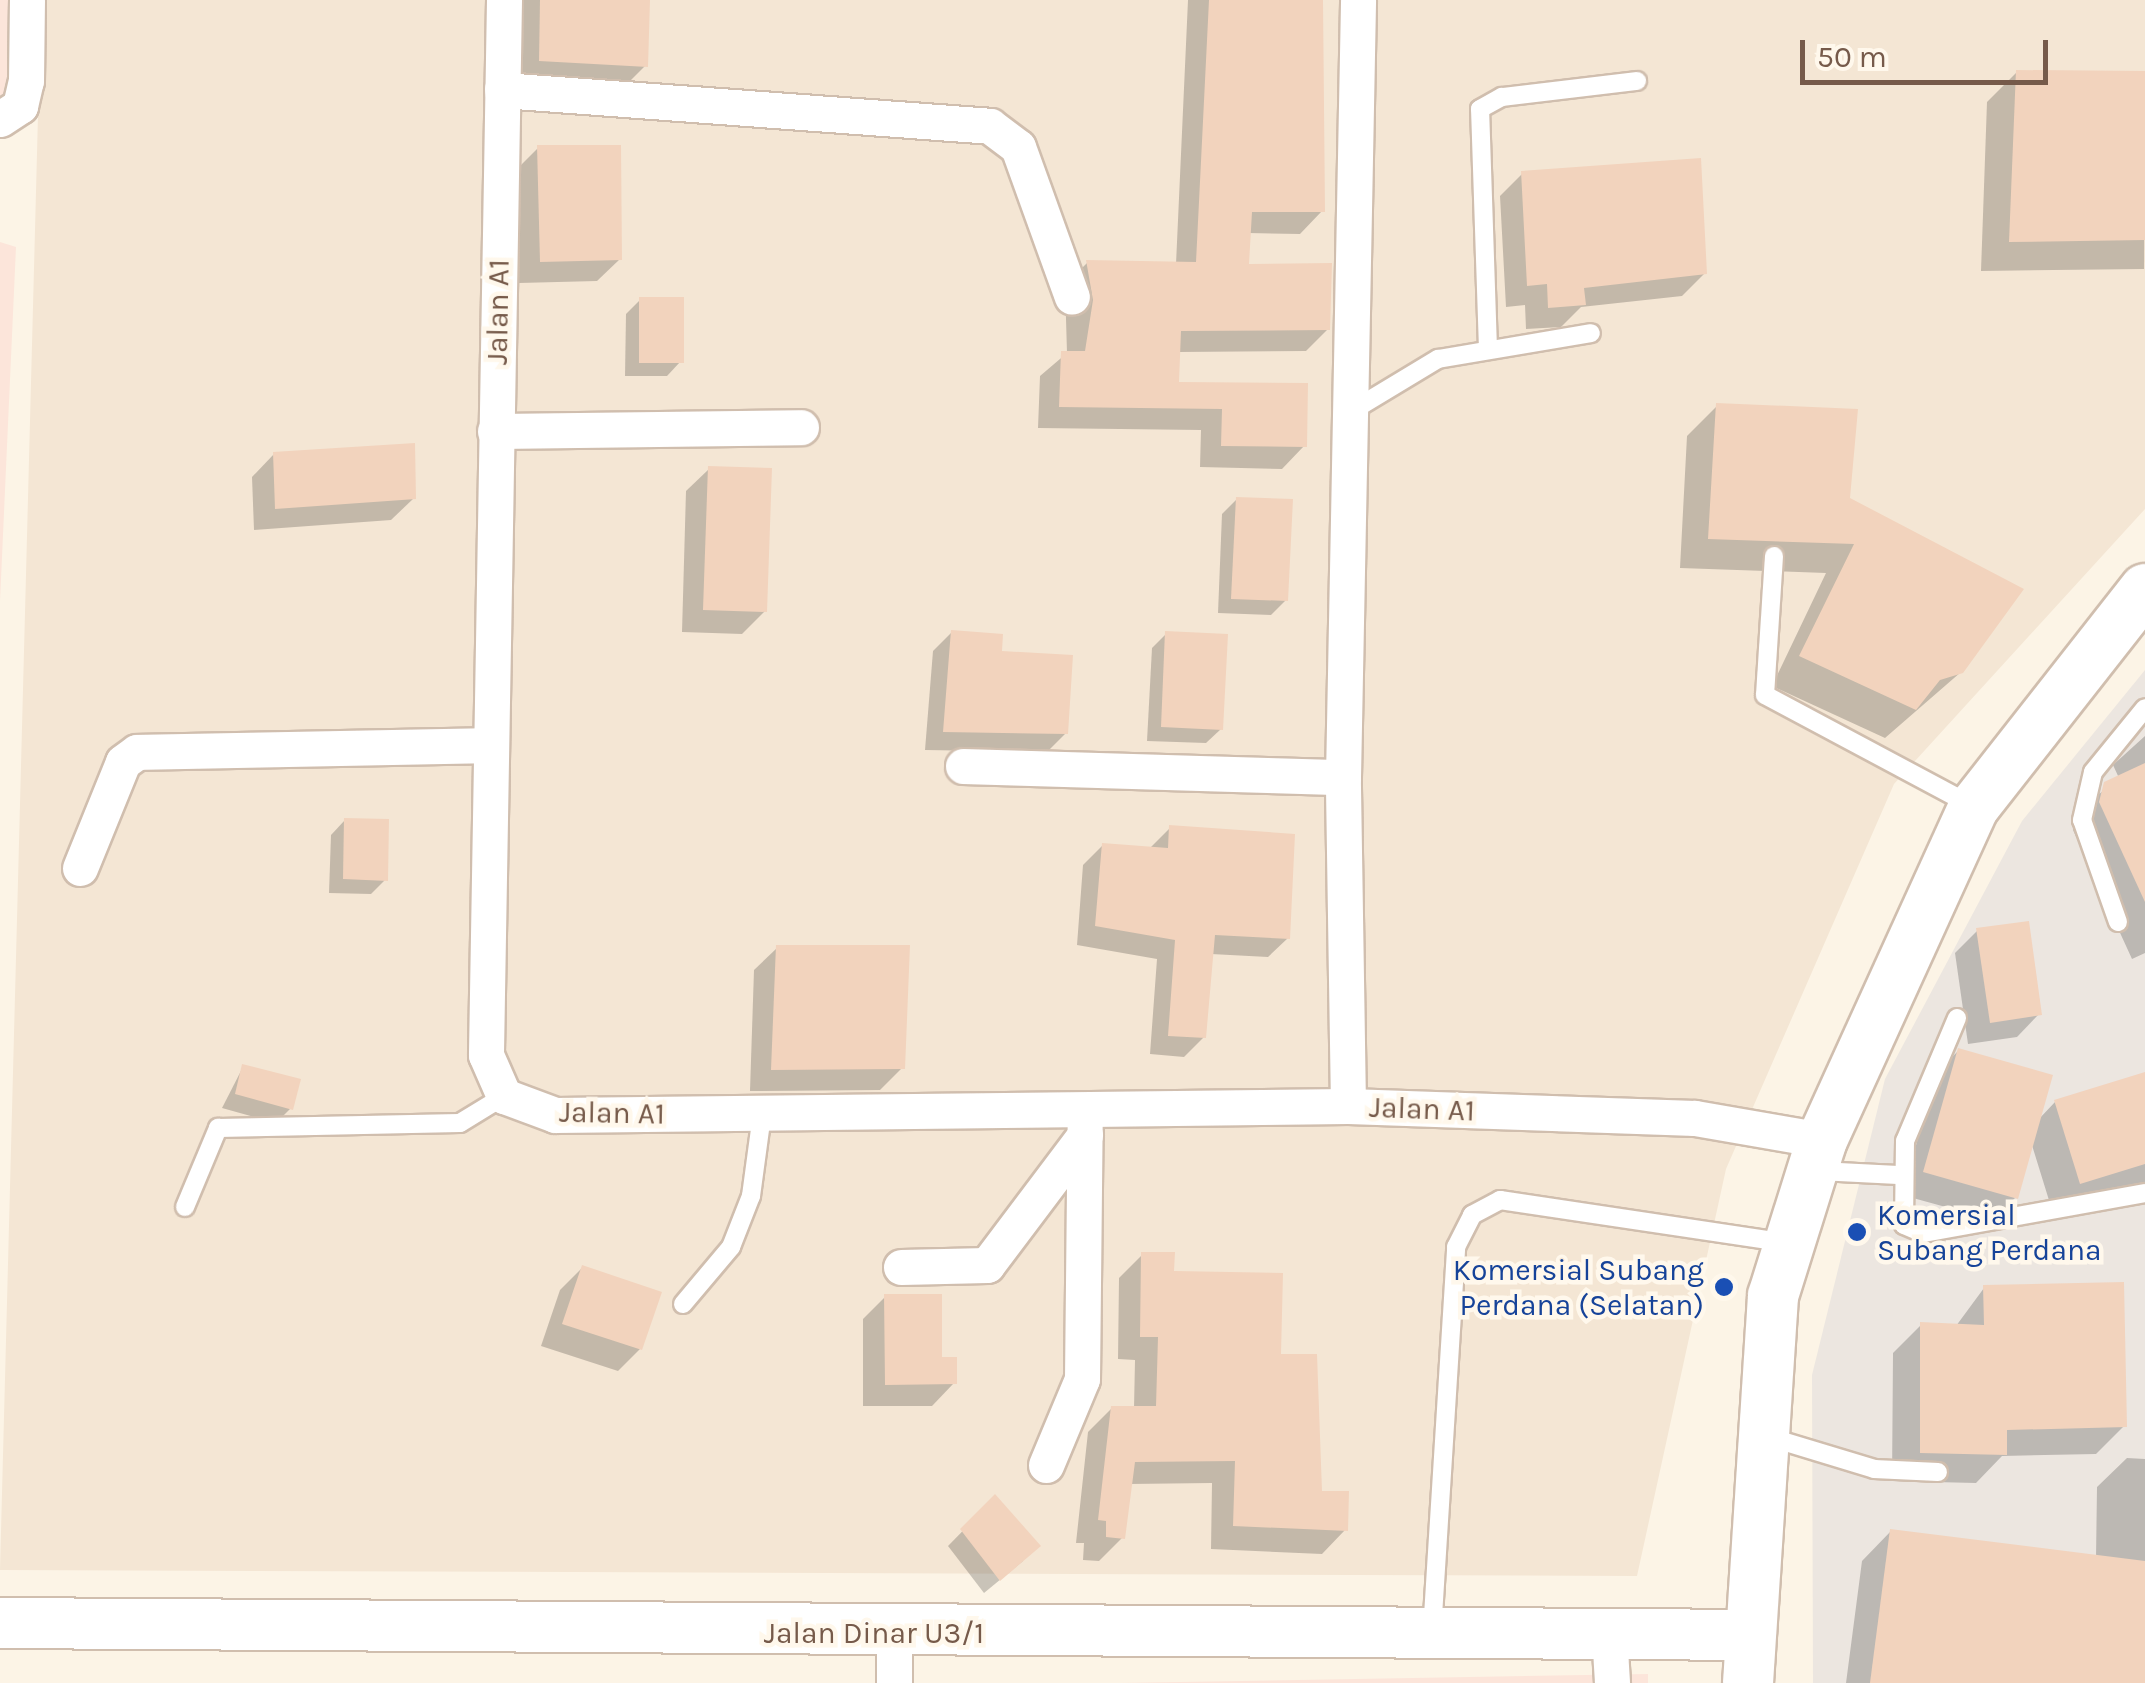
<!DOCTYPE html>
<html>
<head>
<meta charset="utf-8">
<style>
	body { margin:0 }
	#map { position:relative; width:2145px; height:1683px; overflow:hidden; background:#fcf4e6; font-family:Karla,sans-serif }
	div>[style] { position:absolute }
	.residential>* { inset:0; background:#f4e6d4 }
	.commercial>* { inset:0; background:#fce5da }
	.industrial>* { inset:0; background:#ece6e0 }
	.shadow>* { inset:0; background:#0003 }
	.building>* { inset:0; background:#f2d3bd }
	.roads { filter:drop-shadow(2px 0 #d0beae) drop-shadow(-2px 0 #d0beae) drop-shadow(0 2px #d0beae) drop-shadow(0 -2px #d0beae) }
	.lane>* { height:18px; margin:-9px; padding:0 9px; transform-origin:9px; border-radius:9px; background:#fff }
	.street>* { height:35px; margin:-17.5px; padding:0 17.5px; transform-origin:17.5px; border-radius:17.5px; background:#fff }
	.secondary>* { height:50px; margin:-25px; padding:0 25px; transform-origin:25px; border-radius:25px; background:#fff }
	.dots>* { width:28px; height:28px; translate:-50% -50%; box-sizing:border-box; border:5px solid #fff8ec; border-radius:50% }
	span { translate:-50% -50%; white-space:nowrap; text-align:center; line-height:1.15; -webkit-text-stroke:9px #fff8ec; paint-order:stroke }
	.street-label { font-size:30px; color:#765a4a }
	.transit-label { font-size:30px; color:#164399 }
	.left { translate:0 -50%; text-align:left }
	.right { translate:-100% -50%; text-align:right }
	.scale { position:absolute; left:1800px; top:40px; width:248px; height:45px; box-sizing:border-box; border:5px solid #765a4a; border-top:0; padding-left:12px; font-size:30px; line-height:35px; white-space:nowrap; color:#765a4a; -webkit-text-stroke:8px #fff8ec; paint-order:stroke }
</style>
</head>
<body>
<div id="map">
	<div class="residential">
		<div style="clip-path:polygon(41px 0,2145px 0,2145px 509px,1894px 784px,1726px 1169px,1637px 1576px,0 1570px)"></div>
	</div>
	<div class="commercial">
		<div style="clip-path:polygon(0 0,15px 0,14px 77px,0 106px)"></div>
		<div style="clip-path:polygon(0 242px,16px 247px,0 601px)"></div>
		<div style="clip-path:polygon(1648px 1674px,1648px 1683px,1119px 1683px)"></div>
	</div>
	<div class="industrial">
		<div style="clip-path:polygon(2145px 670px,2145px 1683px,1813px 1683px,1812px 1375px,1885px 1079px,2022px 821px)"></div>
	</div>
	<div class="shadow">
		<div style="clip-path:polygon(519px 0,647px 0,645px 66px,623px 88px,517px 82px)"></div>
		<div style="clip-path:polygon(1188px 0,1320px 0,1322px 211px,1300px 234px,1248px 233px,1246px 266px,1328px 329px,1306px 351px,1178px 352px,1177px 385px,1304px 446px,1282px 469px,1200px 467px,1201px 430px,1038px 428px,1040px 376px,1067px 353px,1065px 285px,1087px 263px,1176px 264px)"></div>
		<div style="clip-path:polygon(2017px 72px,2145px 74px,2144px 269px,1981px 271px,1987px 102px)"></div>
		<div style="clip-path:polygon(538px 148px,620px 259px,597px 281px,519px 283px,516px 170px)"></div>
		<div style="clip-path:polygon(1523px 173px,1705px 273px,1682px 296px,1581px 307px,1561px 327px,1526px 329px,1525px 305px,1506px 307px,1500px 196px)"></div>
		<div style="clip-path:polygon(640px 300px,681px 361px,667px 376px,625px 376px,626px 314px)"></div>
		<div style="clip-path:polygon(1717px 406px,1847px 499px,1961px 672px,1885px 738px,1772px 686px,1826px 573px,1680px 568px,1687px 436px)"></div>
		<div style="clip-path:polygon(274px 454px,414px 498px,391px 520px,254px 530px,252px 477px)"></div>
		<div style="clip-path:polygon(709px 469px,765px 611px,742px 634px,682px 632px,686px 491px)"></div>
		<div style="clip-path:polygon(1237px 499px,1286px 600px,1271px 615px,1218px 613px,1222px 514px)"></div>
		<div style="clip-path:polygon(952px 632px,999px 653px,1066px 733px,1047px 752px,925px 750px,933px 651px)"></div>
		<div style="clip-path:polygon(1166px 634px,1221px 729px,1206px 743px,1147px 741px,1152px 648px)"></div>
		<div style="clip-path:polygon(2145px 736px,2145px 953px,2132px 959px,2073px 830px,2077px 812px,2119px 778px,2113px 765px)"></div>
		<div style="clip-path:polygon(345px 820px,385px 880px,371px 894px,329px 893px,331px 835px)"></div>
		<div style="clip-path:polygon(1170px 828px,1288px 938px,1268px 957px,1211px 954px,1204px 1037px,1184px 1057px,1150px 1054px,1157px 959px,1077px 945px,1083px 865px,1103px 845px,1149px 849px)"></div>
		<div style="clip-path:polygon(1977px 931px,2039px 1014px,2017px 1037px,1968px 1044px,1955px 953px)"></div>
		<div style="clip-path:polygon(777px 948px,902px 1068px,880px 1090px,750px 1091px,754px 970px)"></div>
		<div style="clip-path:polygon(1958px 1051px,2038px 1120px,2055px 1102px,2145px 1074px,2145px 1182px,2052px 1210px,2031px 1142px,2015px 1198px,1993px 1220px,1902px 1195px,1936px 1074px)"></div>
		<div style="clip-path:polygon(243px 1067px,290px 1109px,276px 1123px,222px 1108px)"></div>
		<div style="clip-path:polygon(1142px 1255px,1278px 1356px,1320px 1493px,1345px 1530px,1322px 1554px,1211px 1549px,1212px 1483px,1129px 1484px,1122px 1538px,1099px 1561px,1083px 1560px,1084px 1543px,1076px 1543px,1088px 1432px,1112px 1408px,1134px 1408px,1135px 1360px,1118px 1359px,1119px 1278px)"></div>
		<div style="clip-path:polygon(582px 1268px,640px 1349px,618px 1371px,541px 1346px,560px 1290px)"></div>
		<div style="clip-path:polygon(1984px 1288px,2124px 1426px,2096px 1454px,2002px 1456px,1976px 1483px,1892px 1481px,1893px 1353px,1921px 1325px,1956px 1326px)"></div>
		<div style="clip-path:polygon(885px 1297px,954px 1383px,932px 1406px,863px 1406px,863px 1319px)"></div>
		<div style="clip-path:polygon(2127px 1458px,2145px 1459px,2145px 1683px,1846px 1683px,1862px 1561px,1891px 1531px,2096px 1558px,2097px 1487px)"></div>
		<div style="clip-path:polygon(995px 1498px,1023px 1561px,984px 1593px,948px 1546px)"></div>
	</div>
	<div class="building">
		<div style="clip-path:polygon(540px 0,650px 0,648px 67px,539px 61px)"></div>
		<div style="clip-path:polygon(1209px 0,1323px 0,1325px 212px,1252px 212px,1249px 264px,1332px 263px,1330px 330px,1181px 331px,1179px 382px,1308px 383px,1307px 447px,1221px 446px,1222px 409px,1059px 407px,1061px 351px,1085px 351px,1093px 300px,1086px 260px,1196px 262px)"></div>
		<div style="clip-path:polygon(2016px 70px,2145px 71px,2145px 240px,2009px 242px)"></div>
		<div style="clip-path:polygon(537px 145px,621px 145px,622px 260px,540px 262px)"></div>
		<div style="clip-path:polygon(1701px 158px,1707px 274px,1584px 288px,1586px 305px,1548px 308px,1547px 284px,1527px 286px,1521px 171px)"></div>
		<div style="clip-path:polygon(639px 297px,684px 297px,684px 363px,639px 363px)"></div>
		<div style="clip-path:polygon(1716px 403px,1858px 409px,1850px 498px,2024px 589px,1963px 673px,1940px 680px,1916px 710px,1799px 656px,1854px 544px,1708px 539px)"></div>
		<div style="clip-path:polygon(415px 443px,416px 499px,275px 509px,273px 452px)"></div>
		<div style="clip-path:polygon(708px 466px,772px 468px,767px 612px,703px 610px)"></div>
		<div style="clip-path:polygon(1236px 497px,1293px 499px,1288px 601px,1231px 599px)"></div>
		<div style="clip-path:polygon(951px 630px,1003px 634px,1002px 651px,1073px 655px,1068px 734px,943px 732px)"></div>
		<div style="clip-path:polygon(1165px 631px,1228px 634px,1223px 730px,1161px 727px)"></div>
		<div style="clip-path:polygon(2145px 763px,2145px 902px,2099px 802px,2104px 782px)"></div>
		<div style="clip-path:polygon(344px 818px,389px 819px,388px 881px,343px 879px)"></div>
		<div style="clip-path:polygon(1169px 825px,1295px 834px,1290px 939px,1215px 935px,1206px 1038px,1168px 1036px,1175px 940px,1095px 926px,1102px 843px,1168px 848px)"></div>
		<div style="clip-path:polygon(2029px 921px,2042px 1015px,1990px 1023px,1976px 928px)"></div>
		<div style="clip-path:polygon(776px 945px,910px 945px,905px 1069px,771px 1070px)"></div>
		<div style="clip-path:polygon(1958px 1048px,2053px 1075px,2018px 1199px,1923px 1172px)"></div>
		<div style="clip-path:polygon(242px 1064px,301px 1079px,293px 1110px,235px 1094px)"></div>
		<div style="clip-path:polygon(2145px 1072px,2145px 1164px,2080px 1184px,2054px 1100px)"></div>
		<div style="clip-path:polygon(1141px 1252px,1175px 1252px,1174px 1271px,1283px 1273px,1281px 1354px,1317px 1354px,1322px 1491px,1349px 1491px,1348px 1531px,1233px 1526px,1235px 1461px,1135px 1462px,1125px 1539px,1106px 1537px,1106px 1521px,1098px 1520px,1111px 1406px,1156px 1406px,1158px 1337px,1140px 1337px)"></div>
		<div style="clip-path:polygon(582px 1265px,662px 1292px,642px 1350px,562px 1324px)"></div>
		<div style="clip-path:polygon(2124px 1282px,2127px 1427px,2007px 1430px,2007px 1455px,1920px 1453px,1920px 1322px,1984px 1325px,1983px 1285px)"></div>
		<div style="clip-path:polygon(884px 1294px,942px 1294px,942px 1357px,957px 1357px,957px 1384px,885px 1385px)"></div>
		<div style="clip-path:polygon(995px 1494px,1041px 1546px,1000px 1581px,960px 1529px)"></div>
		<div style="clip-path:polygon(1890px 1529px,2145px 1561px,2145px 1683px,1870px 1683px)"></div>
	</div>
	<div class="roads">
		<div class="lane">
			<div style="left:1488px;top:349px;width:240px;rotate:-91.9deg"></div>
			<div style="left:1480px;top:109px;width:25px;rotate:-29deg"></div>
			<div style="left:1502px;top:97px;width:136px;rotate:-6.8deg"></div>
			<div style="left:1350px;top:412px;width:103px;rotate:-31.1deg"></div>
			<div style="left:1438px;top:359px;width:155px;rotate:-9.6deg"></div>
			<div style="left:1774px;top:556px;width:139px;rotate:93.7deg"></div>
			<div style="left:1765px;top:695px;width:231px;rotate:28.1deg"></div>
			<div style="left:2118px;top:922px;width:108px;rotate:-109.4deg"></div>
			<div style="left:2082px;top:820px;width:49px;rotate:-77.1deg"></div>
			<div style="left:2093px;top:772px;width:82px;rotate:-50.9deg"></div>
			<div style="left:1957px;top:1018px;width:134px;rotate:112.9deg"></div>
			<div style="left:1905px;top:1141px;width:84px;rotate:90.7deg"></div>
			<div style="left:1904px;top:1225px;width:21px;rotate:23deg"></div>
			<div style="left:1923px;top:1233px;width:226px;rotate:-10.2deg"></div>
			<div style="left:1818px;top:1171px;width:81px;rotate:2.8deg"></div>
			<div style="left:185px;top:1207px;width:86px;rotate:-67.3deg"></div>
			<div style="left:218px;top:1128px;width:242px;rotate:-1.2deg"></div>
			<div style="left:460px;top:1123px;width:52px;rotate:-31.5deg"></div>
			<div style="left:683px;top:1304px;width:75px;rotate:-49.9deg"></div>
			<div style="left:731px;top:1247px;width:55px;rotate:-68.6deg"></div>
			<div style="left:751px;top:1196px;width:82px;rotate:-82.3deg"></div>
			<div style="left:1769px;top:1437px;width:110px;rotate:16.9deg"></div>
			<div style="left:1874px;top:1469px;width:64px;rotate:2.7deg"></div>
			<div style="left:1432px;top:1632px;width:386px;rotate:-86.4deg"></div>
			<div style="left:1456px;top:1247px;width:36px;rotate:-63deg"></div>
			<div style="left:1472px;top:1215px;width:32px;rotate:-28deg"></div>
			<div style="left:1500px;top:1200px;width:290px;rotate:8.5deg"></div>
		</div>
		<div class="street">
			<div style="left:504px;top:0;width:1055px;rotate:90.98deg"></div>
			<div style="left:486px;top:1055px;width:45px;rotate:66.3deg"></div>
			<div style="left:504px;top:1096px;width:54px;rotate:20.4deg"></div>
			<div style="left:555px;top:1115px;width:793px;rotate:-0.65deg"></div>
			<div style="left:1348px;top:1106px;width:347px;rotate:2deg"></div>
			<div style="left:1695px;top:1118px;width:129px;rotate:9.8deg"></div>
			<div style="left:502px;top:90px;width:489px;rotate:4.2deg"></div>
			<div style="left:990px;top:126px;width:35px;rotate:37deg"></div>
			<div style="left:1018px;top:147px;width:159px;rotate:70.2deg"></div>
			<div style="left:0;top:119px;width:24px;rotate:-33deg"></div>
			<div style="left:20px;top:106px;width:26px;rotate:-77deg"></div>
			<div style="left:26px;top:81px;width:81px;rotate:-89.3deg"></div>
			<div style="left:495px;top:431px;width:306px;rotate:-0.7deg"></div>
			<div style="left:963px;top:766px;width:380px;rotate:1.7deg"></div>
			<div style="left:80px;top:868px;width:114px;rotate:-67.9deg"></div>
			<div style="left:123px;top:762px;width:17px;rotate:-36deg"></div>
			<div style="left:137px;top:752px;width:354px;rotate:-1.1deg"></div>
			<div style="left:1348px;top:1106px;width:329px;rotate:-90.9deg"></div>
			<div style="left:1343px;top:777px;width:777px;rotate:-88.89deg"></div>
			<div style="left:901px;top:1267px;width:86px;rotate:-1.3deg"></div>
			<div style="left:987px;top:1265px;width:163px;rotate:-53deg"></div>
			<div style="left:1046px;top:1465px;width:93px;rotate:-67.3deg"></div>
			<div style="left:1082px;top:1379px;width:265px;rotate:-89.4deg"></div>
			<div style="left:1609px;top:1632px;width:51px;rotate:86.6deg"></div>
			<div style="left:894px;top:1683px;width:49px;rotate:-90deg"></div>
		</div>
		<div class="secondary">
			<div style="left:0;top:1623px;width:1748px;rotate:0.39deg"></div>
			<div style="left:1748px;top:1683px;width:388px;rotate:-86.3deg"></div>
			<div style="left:1773px;top:1296px;width:164px;rotate:-72.6deg"></div>
			<div style="left:1822px;top:1140px;width:366px;rotate:-65.5deg"></div>
			<div style="left:1974px;top:807px;width:277px;rotate:-51.9deg"></div>
		</div>
	</div>
	<div class="dots">
		<div style="left:1857px;top:1232px;background:#1a4fb4"></div>
		<div style="left:1724px;top:1287px;background:#1a4fb4"></div>
	</div>
	<div class="street-label">
		<span style="left:498px;top:312px;rotate:-89deg">Jalan A1</span>
		<span style="left:1422px;top:1109px;rotate:2deg">Jalan A1</span>
		<span style="left:612px;top:1113px;rotate:1deg">Jalan A1</span>
		<span style="left:874px;top:1633px">Jalan Dinar U3/1</span>
	</div>
	<div class="transit-label">
		<span class="left" style="left:1877px;top:1232px">Komersial<br>Subang Perdana</span>
		<span class="right" style="left:1704px;top:1287px">Komersial Subang<br>Perdana (Selatan)</span>
	</div>
	<div class="scale">50 m</div>
</div>
</body>
</html>
